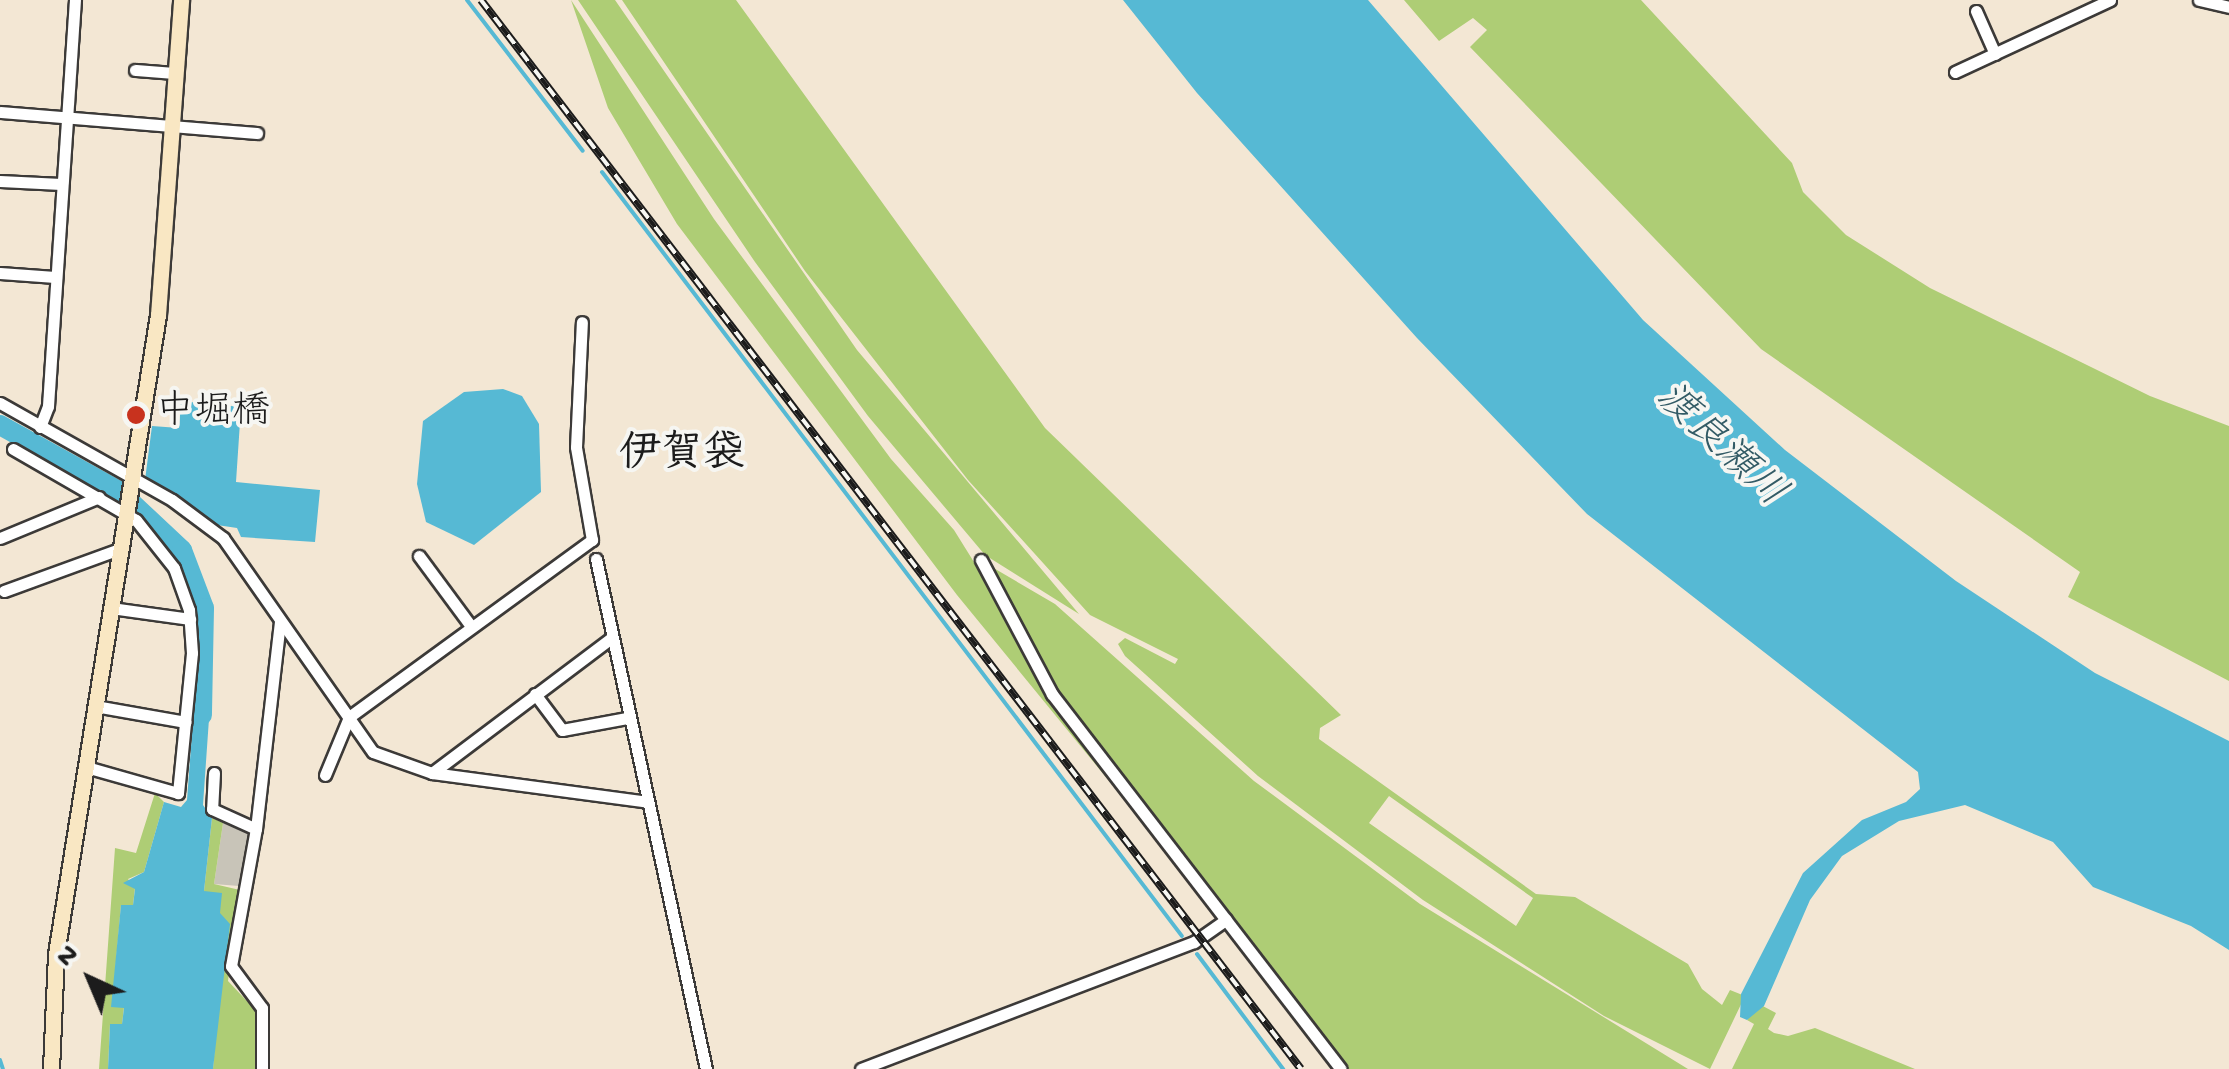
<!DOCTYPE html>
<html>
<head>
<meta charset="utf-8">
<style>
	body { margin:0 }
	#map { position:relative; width:2229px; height:1069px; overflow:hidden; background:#f3e7d4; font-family:"Gochi Hand","Klee One",sans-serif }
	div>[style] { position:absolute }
	.industrial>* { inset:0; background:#c8c4b8 }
	.green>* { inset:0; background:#aecd75 }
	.water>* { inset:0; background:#56b9d4 }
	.stream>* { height:4px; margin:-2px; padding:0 2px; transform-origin:2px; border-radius:2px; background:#56b9d4 }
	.river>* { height:20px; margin:-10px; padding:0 10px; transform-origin:10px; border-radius:10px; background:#56b9d4 }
	.roads { filter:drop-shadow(2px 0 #3c3a38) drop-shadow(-2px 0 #3c3a38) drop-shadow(0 2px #3c3a38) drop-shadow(0 -2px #3c3a38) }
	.street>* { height:11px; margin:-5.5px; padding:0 5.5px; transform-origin:5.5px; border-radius:5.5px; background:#fff }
	.secondary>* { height:15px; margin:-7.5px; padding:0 7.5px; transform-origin:7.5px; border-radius:7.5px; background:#f9e7c3 }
	.rail>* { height:8px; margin-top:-4px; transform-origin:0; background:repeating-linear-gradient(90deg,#f6f6f2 0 11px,#1c1c1c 0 22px); box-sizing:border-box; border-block:2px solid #1c1c1c }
	.dots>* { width:28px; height:28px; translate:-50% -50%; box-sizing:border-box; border:5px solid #f6f6f2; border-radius:50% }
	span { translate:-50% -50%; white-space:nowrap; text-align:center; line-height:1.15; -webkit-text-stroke:8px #f6f6f2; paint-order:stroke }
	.poi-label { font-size:38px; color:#1c1c1c }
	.left { translate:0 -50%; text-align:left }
	.water-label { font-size:40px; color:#335b66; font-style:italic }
	.quarter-label { font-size:42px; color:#1c1c1c; font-weight:700 }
	.north { position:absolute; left:40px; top:929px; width:100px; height:100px; -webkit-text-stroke:8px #f6f6f2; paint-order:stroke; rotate:316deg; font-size:28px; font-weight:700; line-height:40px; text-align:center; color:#1c1c1c }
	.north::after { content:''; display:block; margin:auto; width:35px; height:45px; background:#1c1c1c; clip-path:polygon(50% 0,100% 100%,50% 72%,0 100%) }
</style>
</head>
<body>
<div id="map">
	<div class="industrial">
		<div style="clip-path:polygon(223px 823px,249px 833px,239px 886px,214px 884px)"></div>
	</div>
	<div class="green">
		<div style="clip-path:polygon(571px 0,714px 219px,891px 459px,954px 530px,1114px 787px,957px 595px,677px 224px,608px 108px)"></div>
		<div style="clip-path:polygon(578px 0,615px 0,857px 350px,1079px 614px,985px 555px,868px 416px,755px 262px)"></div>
		<div style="clip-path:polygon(evenodd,622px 0,736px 0,1045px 428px,1341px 715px,1320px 728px,1319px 739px,1536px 894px,1575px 897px,1688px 964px,1702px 989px,1722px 1005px,1730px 990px,1745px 996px,1710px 1069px,1604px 1016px,1423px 900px,1258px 776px,1125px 656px,1118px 644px,1125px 638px,1175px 664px,1178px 659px,1090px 615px,968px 480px,805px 271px,622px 0,1389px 796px,1533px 898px,1516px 926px,1369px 823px,1389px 796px)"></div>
		<div style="clip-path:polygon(1404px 0,1641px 0,1792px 163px,1803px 192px,1846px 235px,1930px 288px,2150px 396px,2229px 426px,2229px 681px,2068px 597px,2080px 572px,1761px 349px,1470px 47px,1487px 30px,1473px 18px,1439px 41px)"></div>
		<div style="clip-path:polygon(985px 563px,1055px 604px,1254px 781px,1420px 904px,1688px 1069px,1348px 1069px,1062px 700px)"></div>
		<div style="clip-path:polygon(155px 793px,164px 802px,144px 872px,128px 879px,135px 888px,133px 905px,121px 905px,112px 1007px,124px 1007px,122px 1025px,110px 1024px,108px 1069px,99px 1069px,115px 848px,136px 853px)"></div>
		<div style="clip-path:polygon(212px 818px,223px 823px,214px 884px,240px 890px,228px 981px,258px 1013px,257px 1069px,213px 1069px,225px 922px,204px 891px)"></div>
		<div style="clip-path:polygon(1759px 1004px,1776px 1013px,1768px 1029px,1774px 1033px,1788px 1036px,1815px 1028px,1915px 1069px,1732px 1069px,1754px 1024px,1747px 1020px)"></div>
	</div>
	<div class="water">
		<div style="clip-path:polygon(1123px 0,1368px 0,1643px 320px,1785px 450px,1956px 581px,2095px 673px,2229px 741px,2229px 950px,2191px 926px,2093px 887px,2053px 842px,1965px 805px,1899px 821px,1842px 856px,1810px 900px,1764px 1006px,1747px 1020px,1740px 1017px,1741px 994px,1803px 873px,1862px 820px,1906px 802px,1920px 789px,1918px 772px,1587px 514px,1417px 338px,1197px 93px)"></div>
		<div style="clip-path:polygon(503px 389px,522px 396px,539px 424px,541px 492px,474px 545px,426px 522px,417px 484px,423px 421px,464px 392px)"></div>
		<div style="clip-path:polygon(181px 401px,241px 407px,236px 482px,320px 490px,315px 542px,241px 537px,237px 528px,217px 525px,145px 480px,152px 426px,179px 428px)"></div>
		<div style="clip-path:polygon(211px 690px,203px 805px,212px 818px,204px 891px,222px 893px,220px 913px,230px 924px,213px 1069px,108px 1069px,110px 1024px,122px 1024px,124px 1008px,111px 1007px,121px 905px,133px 905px,135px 889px,123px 883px,144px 872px,164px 802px,181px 807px,187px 800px,195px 693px)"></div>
	</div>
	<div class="stream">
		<div style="left:467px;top:0;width:190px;rotate:52.5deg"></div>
		<div style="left:602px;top:172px;width:959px;rotate:52.8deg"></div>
		<div style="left:1197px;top:954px;width:144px;rotate:53.2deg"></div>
		<div style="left:0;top:1060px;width:9px;rotate:72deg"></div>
	</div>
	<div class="river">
		<div style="left:0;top:425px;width:136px;rotate:29deg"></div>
		<div style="left:119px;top:491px;width:86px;rotate:43.1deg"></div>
		<div style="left:182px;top:550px;width:62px;rotate:69.2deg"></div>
		<div style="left:204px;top:608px;width:107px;rotate:91.1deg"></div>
	</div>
	<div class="roads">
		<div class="street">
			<div style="left:2199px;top:0;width:31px;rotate:13deg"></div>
			<div style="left:1976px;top:11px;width:47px;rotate:66.2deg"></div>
			<div style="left:135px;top:70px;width:40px;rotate:4.3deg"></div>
			<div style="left:1955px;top:72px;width:171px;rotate:-24.9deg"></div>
			<div style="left:0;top:112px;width:258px;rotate:4.7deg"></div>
			<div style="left:0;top:181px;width:61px;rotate:2.8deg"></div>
			<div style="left:0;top:273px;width:55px;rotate:4.2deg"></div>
			<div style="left:0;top:403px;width:197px;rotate:29.4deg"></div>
			<div style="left:172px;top:500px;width:64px;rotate:36.7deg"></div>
			<div style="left:223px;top:538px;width:261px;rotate:55deg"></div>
			<div style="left:373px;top:752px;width:63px;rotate:19.6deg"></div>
			<div style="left:432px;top:773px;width:218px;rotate:7.6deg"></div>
			<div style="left:40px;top:427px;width:22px;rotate:-69deg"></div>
			<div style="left:48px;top:406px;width:407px;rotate:-86.2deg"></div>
			<div style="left:13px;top:449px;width:142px;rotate:30deg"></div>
			<div style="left:136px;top:520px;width:61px;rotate:51.6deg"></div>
			<div style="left:174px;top:568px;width:45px;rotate:70.3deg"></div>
			<div style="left:189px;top:610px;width:43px;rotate:86deg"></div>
			<div style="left:192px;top:653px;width:141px;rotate:95.7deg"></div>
			<div style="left:178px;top:793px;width:96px;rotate:-164.2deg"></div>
			<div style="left:0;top:538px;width:107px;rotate:-22.5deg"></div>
			<div style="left:419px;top:556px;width:86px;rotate:53.5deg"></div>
			<div style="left:596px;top:559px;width:522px;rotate:77.83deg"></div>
			<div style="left:981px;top:560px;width:152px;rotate:62.1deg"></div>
			<div style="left:1052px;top:694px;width:473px;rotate:52.4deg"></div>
			<div style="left:4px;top:591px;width:126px;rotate:-20deg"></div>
			<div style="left:111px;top:608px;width:80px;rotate:7.9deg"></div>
			<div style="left:535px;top:694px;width:45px;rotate:53.1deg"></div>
			<div style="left:562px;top:730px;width:66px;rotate:-10.5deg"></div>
			<div style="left:95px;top:706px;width:92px;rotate:10deg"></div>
			<div style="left:214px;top:773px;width:36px;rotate:93deg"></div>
			<div style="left:212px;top:809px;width:48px;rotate:24.4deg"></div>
			<div style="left:432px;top:773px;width:223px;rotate:-37deg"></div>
			<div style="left:325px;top:775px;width:63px;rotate:-67.5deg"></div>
			<div style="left:349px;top:717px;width:301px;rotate:-36.1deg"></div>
			<div style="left:592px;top:540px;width:94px;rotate:-99.8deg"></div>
			<div style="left:576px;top:447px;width:125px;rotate:-87.3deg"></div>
			<div style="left:262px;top:1069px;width:61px;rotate:-90deg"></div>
			<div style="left:262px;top:1008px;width:52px;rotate:-126.4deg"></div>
			<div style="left:231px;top:966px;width:139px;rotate:-79.7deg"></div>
			<div style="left:256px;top:829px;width:209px;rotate:-83.4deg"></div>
			<div style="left:861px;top:1069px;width:356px;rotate:-20.9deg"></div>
			<div style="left:1194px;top:942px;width:39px;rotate:-35deg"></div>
		</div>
		<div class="secondary">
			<div style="left:51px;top:1069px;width:115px;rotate:-87.5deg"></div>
			<div style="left:56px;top:954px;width:647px;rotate:-80.93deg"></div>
			<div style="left:158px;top:315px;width:316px;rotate:-85.8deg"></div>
		</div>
	</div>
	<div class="rail">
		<div style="left:481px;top:0;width:1347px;rotate:52.51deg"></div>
	</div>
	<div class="dots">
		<div style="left:136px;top:415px;background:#c8321e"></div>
	</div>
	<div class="poi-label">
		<span class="left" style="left:156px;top:415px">中堀橋</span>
	</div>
	<div class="water-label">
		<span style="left:1719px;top:447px;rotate:43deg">渡良瀬川</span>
	</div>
	<div class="quarter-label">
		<span style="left:682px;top:457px">伊賀袋</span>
	</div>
	<div class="north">N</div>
</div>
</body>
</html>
